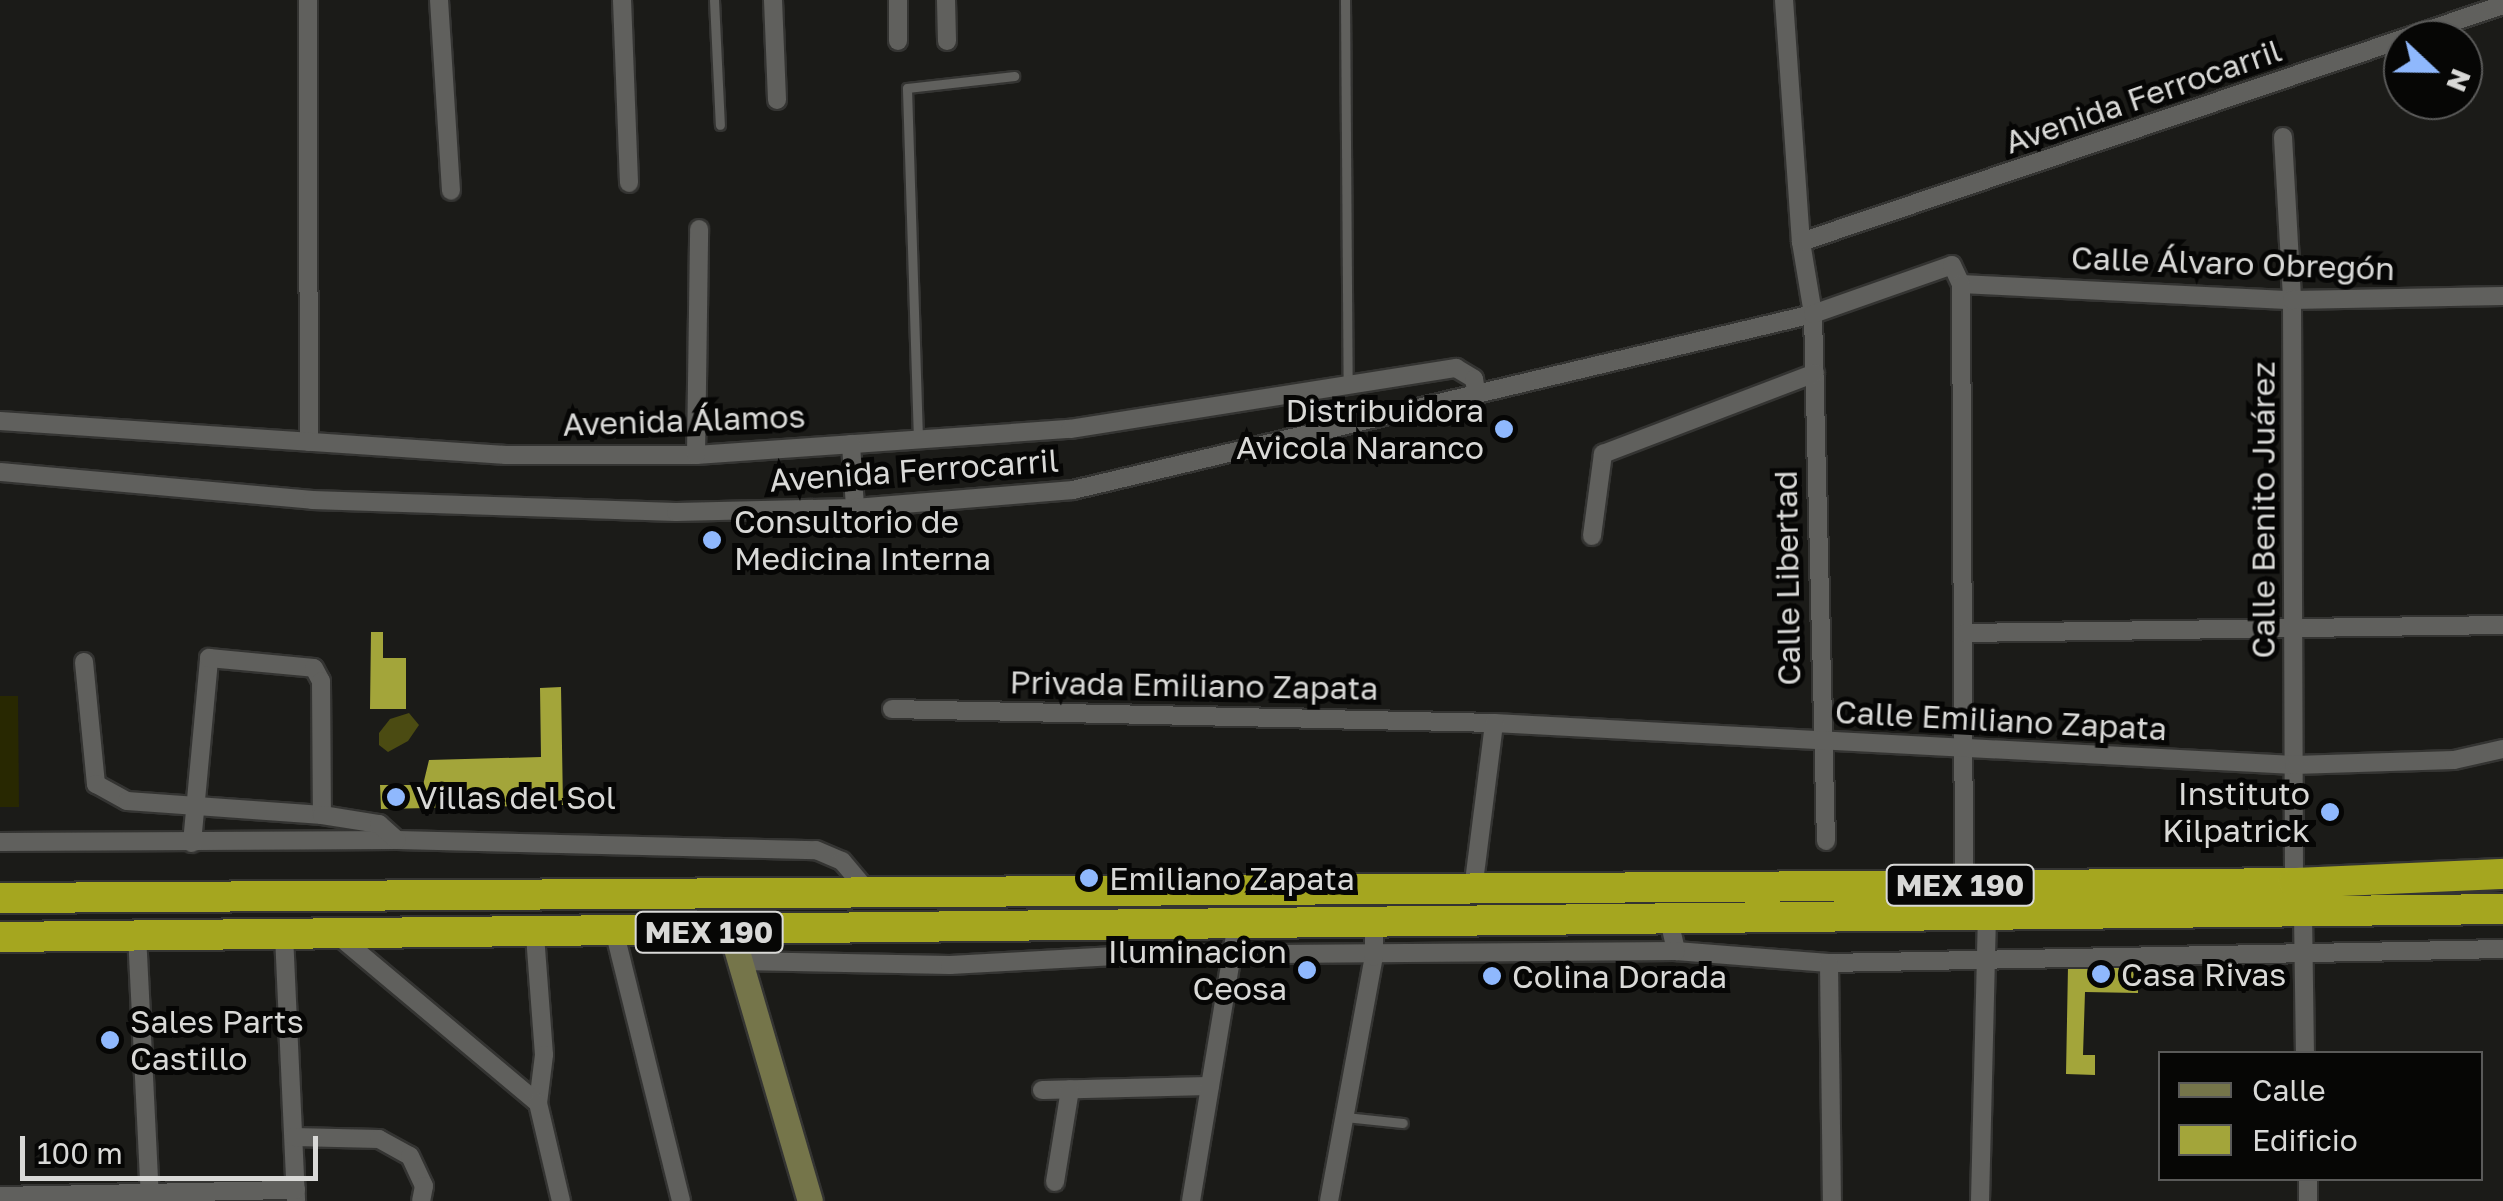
<!DOCTYPE html>
<html>
<head>
<meta charset="utf-8">
<style>
	body { margin:0 }
	#map { position:relative; width:2503px; height:1201px; overflow:hidden; background:#1b1b18; font-family:"Golos Text",sans-serif }
	div>[style] { position:absolute }
	.green>* { inset:0; background:#282801 }
	.water>* { inset:0; background:#4b4b12 }
	.building>* { inset:0; background:#a3a53a }
	.roads { filter:drop-shadow(2px 0 #343432) drop-shadow(-2px 0 #343432) drop-shadow(0 2px #343432) drop-shadow(0 -2px #343432) }
	.lane>* { height:9px; margin:-4.5px; padding:0 4.5px; transform-origin:4.5px; border-radius:4.5px; background:#60605d }
	.street>* { height:18px; margin:-9px; padding:0 9px; transform-origin:9px; border-radius:9px; background:#60605d }
	.secondary>* { height:25px; margin:-12.5px; padding:0 12.5px; transform-origin:12.5px; border-radius:12.5px; background:#75754a }
	.highway>* { height:30px; margin:-15px; padding:0 15px; transform-origin:15px; border-radius:15px; background:#a5a61f }
	.dots>* { width:28px; height:28px; translate:-50% -50%; box-sizing:border-box; border:5px solid #060605; border-radius:50% }
	span { translate:-50% -50%; white-space:nowrap; text-align:center; line-height:1.15; -webkit-text-stroke:10px #060605; paint-order:stroke }
	.shield-label span { padding:2px 8px; background:#060605; border:2px solid; border-radius:8px; -webkit-text-stroke-width:0 }
	.shield-label { font-size:30px; color:#d9d9d7; font-weight:700 }
	.street-label { font-size:32px; color:#d9d9d7 }
	.poi-label { font-size:32px; color:#d9d9d7 }
	.right { translate:-100% -50%; text-align:right }
	.left { translate:0 -50%; text-align:left }
	.legend { position:absolute; left:2158px; top:1051px; width:325px; height:130px; box-sizing:border-box; background:#060605; border:2px solid #5a5a59; margin:0; padding:12px 18px; list-style:none; font-size:30px; color:#d9d9d7 }
	.legend li { display:flex; align-items:center; gap:20px; height:50px }
	.legend b { width:50px; border:2px solid #5a5a59 }
	.north { position:absolute; left:2383px; top:20px; width:100px; height:100px; box-sizing:border-box; background:#060605; border:2px solid #5a5a59; border-radius:50%; rotate:112deg; font-size:28px; font-weight:700; line-height:40px; text-align:center; color:#d9d9d7 }
	.north::after { content:''; display:block; margin:auto; width:35px; height:45px; background:#8fb8fd; clip-path:polygon(50% 0,100% 100%,50% 72%,0 100%) }
	.scale { position:absolute; left:20px; top:1136px; width:298px; height:45px; box-sizing:border-box; border:5px solid #d9d9d7; border-top:0; padding-left:12px; font-size:30px; line-height:35px; white-space:nowrap; color:#d9d9d7; -webkit-text-stroke:8px #060605; paint-order:stroke }
</style>
</head>
<body>
<div id="map">
	<div class="green">
		<div style="clip-path:polygon(0 696px,18px 696px,19px 807px,0 807px)"></div>
	</div>
	<div class="water">
		<div style="clip-path:polygon(409px 713px,419px 725px,408px 741px,388px 752px,379px 745px,379px 733px,390px 719px)"></div>
	</div>
	<div class="building">
		<div style="clip-path:polygon(371px 632px,383px 632px,383px 658px,406px 658px,406px 709px,370px 709px)"></div>
		<div style="clip-path:polygon(561px 687px,563px 805px,381px 809px,380px 785px,423px 785px,429px 760px,541px 757px,540px 688px)"></div>
		<div style="clip-path:polygon(2068px 966px,2138px 967px,2138px 993px,2085px 992px,2083px 1055px,2095px 1055px,2095px 1075px,2066px 1074px)"></div>
	</div>
	<div class="roads">
		<div class="lane">
			<div style="left:714px;top:0;width:125px;rotate:87.3deg"></div>
			<div style="left:1345px;top:0;width:384px;rotate:89.6deg"></div>
			<div style="left:918px;top:439px;width:351px;rotate:-91.8deg"></div>
			<div style="left:907px;top:88px;width:108px;rotate:-6.4deg"></div>
			<div style="left:1345px;top:1117px;width:58px;rotate:5.9deg"></div>
		</div>
		<div class="street">
			<div style="left:308px;top:0;width:442px;rotate:89.9deg"></div>
			<div style="left:439px;top:0;width:191px;rotate:86.4deg"></div>
			<div style="left:622px;top:0;width:183px;rotate:87.8deg"></div>
			<div style="left:773px;top:0;width:100px;rotate:87.7deg"></div>
			<div style="left:898px;top:0;width:41px;rotate:90deg"></div>
			<div style="left:946px;top:0;width:41px;rotate:88.6deg"></div>
			<div style="left:1784px;top:0;width:243px;rotate:86deg"></div>
			<div style="left:1801px;top:242px;width:73px;rotate:80.5deg"></div>
			<div style="left:1813px;top:314px;width:527px;rotate:88.59deg"></div>
			<div style="left:2283px;top:137px;width:163px;rotate:86.8deg"></div>
			<div style="left:2292px;top:300px;width:583px;rotate:89.8deg"></div>
			<div style="left:1801px;top:242px;width:741px;rotate:-18.66deg"></div>
			<div style="left:1961px;top:284px;width:331px;rotate:2.8deg"></div>
			<div style="left:2292px;top:300px;width:211px;rotate:-1.1deg"></div>
			<div style="left:0;top:421px;width:507px;rotate:3.84deg"></div>
			<div style="left:506px;top:455px;width:190px"></div>
			<div style="left:696px;top:455px;width:375px;rotate:-4deg"></div>
			<div style="left:1070px;top:429px;width:391px;rotate:-9deg"></div>
			<div style="left:1456px;top:368px;width:21px;rotate:31deg"></div>
			<div style="left:1474px;top:379px;width:17px;rotate:80deg"></div>
			<div style="left:851px;top:444px;width:64px;rotate:86.4deg"></div>
			<div style="left:696px;top:455px;width:226px;rotate:-89.2deg"></div>
			<div style="left:0;top:472px;width:313px;rotate:5.1deg"></div>
			<div style="left:312px;top:500px;width:364px;rotate:1.9deg"></div>
			<div style="left:676px;top:512px;width:179px;rotate:-1.3deg"></div>
			<div style="left:855px;top:508px;width:219px;rotate:-4.7deg"></div>
			<div style="left:1073px;top:490px;width:761px;rotate:-13.38deg"></div>
			<div style="left:1813px;top:314px;width:147px;rotate:-19.4deg"></div>
			<div style="left:1952px;top:265px;width:21px;rotate:65deg"></div>
			<div style="left:1961px;top:284px;width:601px;rotate:89.71deg"></div>
			<div style="left:1592px;top:536px;width:83px;rotate:-82.4deg"></div>
			<div style="left:1603px;top:454px;width:227px;rotate:-20.9deg"></div>
			<div style="left:1964px;top:633px;width:539px;rotate:-0.85deg"></div>
			<div style="left:84px;top:662px;width:123px;rotate:84.4deg"></div>
			<div style="left:96px;top:784px;width:35px;rotate:29deg"></div>
			<div style="left:127px;top:801px;width:196px;rotate:4.1deg"></div>
			<div style="left:892px;top:709px;width:602px;rotate:1.33deg"></div>
			<div style="left:1494px;top:723px;width:801px;rotate:3.01deg"></div>
			<div style="left:2294px;top:765px;width:160px;rotate:-1.8deg"></div>
			<div style="left:2454px;top:760px;width:50px;rotate:-12.7deg"></div>
			<div style="left:0;top:842px;width:397px;rotate:-0.3deg"></div>
			<div style="left:397px;top:840px;width:419px;rotate:1.4deg"></div>
			<div style="left:816px;top:850px;width:28px;rotate:23deg"></div>
			<div style="left:842px;top:861px;width:42px;rotate:49.8deg"></div>
			<div style="left:192px;top:843px;width:186px;rotate:-84.7deg"></div>
			<div style="left:209px;top:658px;width:105px;rotate:5.4deg"></div>
			<div style="left:314px;top:668px;width:15px;rotate:62deg"></div>
			<div style="left:321px;top:681px;width:134px;rotate:89.6deg"></div>
			<div style="left:322px;top:815px;width:58px;rotate:9deg"></div>
			<div style="left:379px;top:824px;width:24px;rotate:42deg"></div>
			<div style="left:1473px;top:890px;width:168px;rotate:-82.8deg"></div>
			<div style="left:2303px;top:914px;width:140px;rotate:89.2deg"></div>
			<div style="left:1669px;top:920px;width:32px;rotate:77deg"></div>
			<div style="left:1676px;top:951px;width:153px;rotate:4.5deg"></div>
			<div style="left:1829px;top:963px;width:674px;rotate:-1.19deg"></div>
			<div style="left:137px;top:934px;width:267px;rotate:87.2deg"></div>
			<div style="left:615px;top:934px;width:275px;rotate:76.1deg"></div>
			<div style="left:284px;top:935px;width:266px;rotate:87.4deg"></div>
			<div style="left:535px;top:935px;width:120px;rotate:85.7deg"></div>
			<div style="left:544px;top:1055px;width:48px;rotate:97.1deg"></div>
			<div style="left:340px;top:937px;width:258px;rotate:40deg"></div>
			<div style="left:538px;top:1103px;width:101px;rotate:76.8deg"></div>
			<div style="left:740px;top:961px;width:210px;rotate:1.1deg"></div>
			<div style="left:950px;top:965px;width:184px;rotate:-3.1deg"></div>
			<div style="left:1134px;top:955px;width:542px;rotate:-0.42deg"></div>
			<div style="left:1829px;top:963px;width:238px;rotate:89.3deg"></div>
			<div style="left:1042px;top:1090px;width:168px;rotate:-1.4deg"></div>
			<div style="left:294px;top:1137px;width:85px;rotate:1.3deg"></div>
			<div style="left:379px;top:1139px;width:35px;rotate:29deg"></div>
			<div style="left:410px;top:1156px;width:33px;rotate:65deg"></div>
			<div style="left:424px;top:1186px;width:15px;rotate:101deg"></div>
			<div style="left:2308px;top:1178px;width:23px;rotate:90deg"></div>
			<div style="left:1055px;top:1182px;width:94px;rotate:-80.8deg"></div>
			<div style="left:0;top:1196px;width:296px;rotate:-1.2deg"></div>
			<div style="left:1191px;top:1201px;width:282px;rotate:-80.6deg"></div>
			<div style="left:1329px;top:1201px;width:248px;rotate:-79.6deg"></div>
			<div style="left:1374px;top:957px;width:39px;rotate:-90deg"></div>
			<div style="left:1980px;top:1201px;width:283px;rotate:-88.6deg"></div>
		</div>
		<div class="secondary">
			<div style="left:731px;top:931px;width:281px;rotate:73.7deg"></div>
		</div>
		<div class="highway">
			<div style="left:0;top:898px;width:2294px;rotate:-0.37deg"></div>
			<div style="left:2294px;top:883px;width:209px;rotate:-2.5deg"></div>
			<div style="left:0;top:937px;width:2503px;rotate:-0.64deg"></div>
		</div>
	</div>
	<div class="dots">
		<div style="left:1504px;top:429px;background:#8fb8fd"></div>
		<div style="left:712px;top:540px;background:#8fb8fd"></div>
		<div style="left:396px;top:797px;background:#8fb8fd"></div>
		<div style="left:2330px;top:812px;background:#8fb8fd"></div>
		<div style="left:1089px;top:878px;background:#8fb8fd"></div>
		<div style="left:1307px;top:970px;background:#8fb8fd"></div>
		<div style="left:2101px;top:974px;background:#8fb8fd"></div>
		<div style="left:1492px;top:976px;background:#8fb8fd"></div>
		<div style="left:110px;top:1040px;background:#8fb8fd"></div>
	</div>
	<div class="shield-label">
		<span style="left:1960px;top:885px">MEX 190</span>
		<span style="left:709px;top:932px">MEX 190</span>
	</div>
	<div class="street-label">
		<span style="left:2143px;top:96px;rotate:-19deg">Avenida Ferrocarril</span>
		<span style="left:2233px;top:263px;rotate:2deg">Calle Álvaro Obregón</span>
		<span style="left:684px;top:420px;rotate:-2deg">Avenida Álamos</span>
		<span style="left:914px;top:470px;rotate:-4deg">Avenida Ferrocarril</span>
		<span style="left:2263px;top:510px;rotate:-90deg">Calle Benito Juárez</span>
		<span style="left:1787px;top:578px;rotate:-91deg">Calle Libertad</span>
		<span style="left:1194px;top:685px;rotate:1deg">Privada Emiliano Zapata</span>
		<span style="left:2001px;top:720px;rotate:3deg">Calle Emiliano Zapata</span>
	</div>
	<div class="poi-label">
		<span class="right" style="left:1484px;top:429px">Distribuidora<br>Avicola Naranco</span>
		<span class="left" style="left:734px;top:540px">Consultorio de<br>Medicina Interna</span>
		<span class="right" style="left:2310px;top:812px">Instituto<br>Kilpatrick</span>
		<span class="left" style="left:416px;top:797px">Villas del Sol</span>
		<span class="left" style="left:1109px;top:878px">Emiliano Zapata</span>
		<span class="right" style="left:1287px;top:970px">Iluminacion<br>Ceosa</span>
		<span class="left" style="left:2121px;top:974px">Casa Rivas</span>
		<span class="left" style="left:1512px;top:976px">Colina Dorada</span>
		<span class="left" style="left:130px;top:1040px">Sales Parts<br>Castillo</span>
	</div>
	<ul class="legend">
	<li><b style="height:12px;background:#75754a"></b>Calle</li>
	<li><b style="height:28px;background:#a3a53a"></b>Edificio</li>
	</ul>
	<div class="north">N</div>
	<div class="scale">100 m</div>
</div>
</body>
</html>
